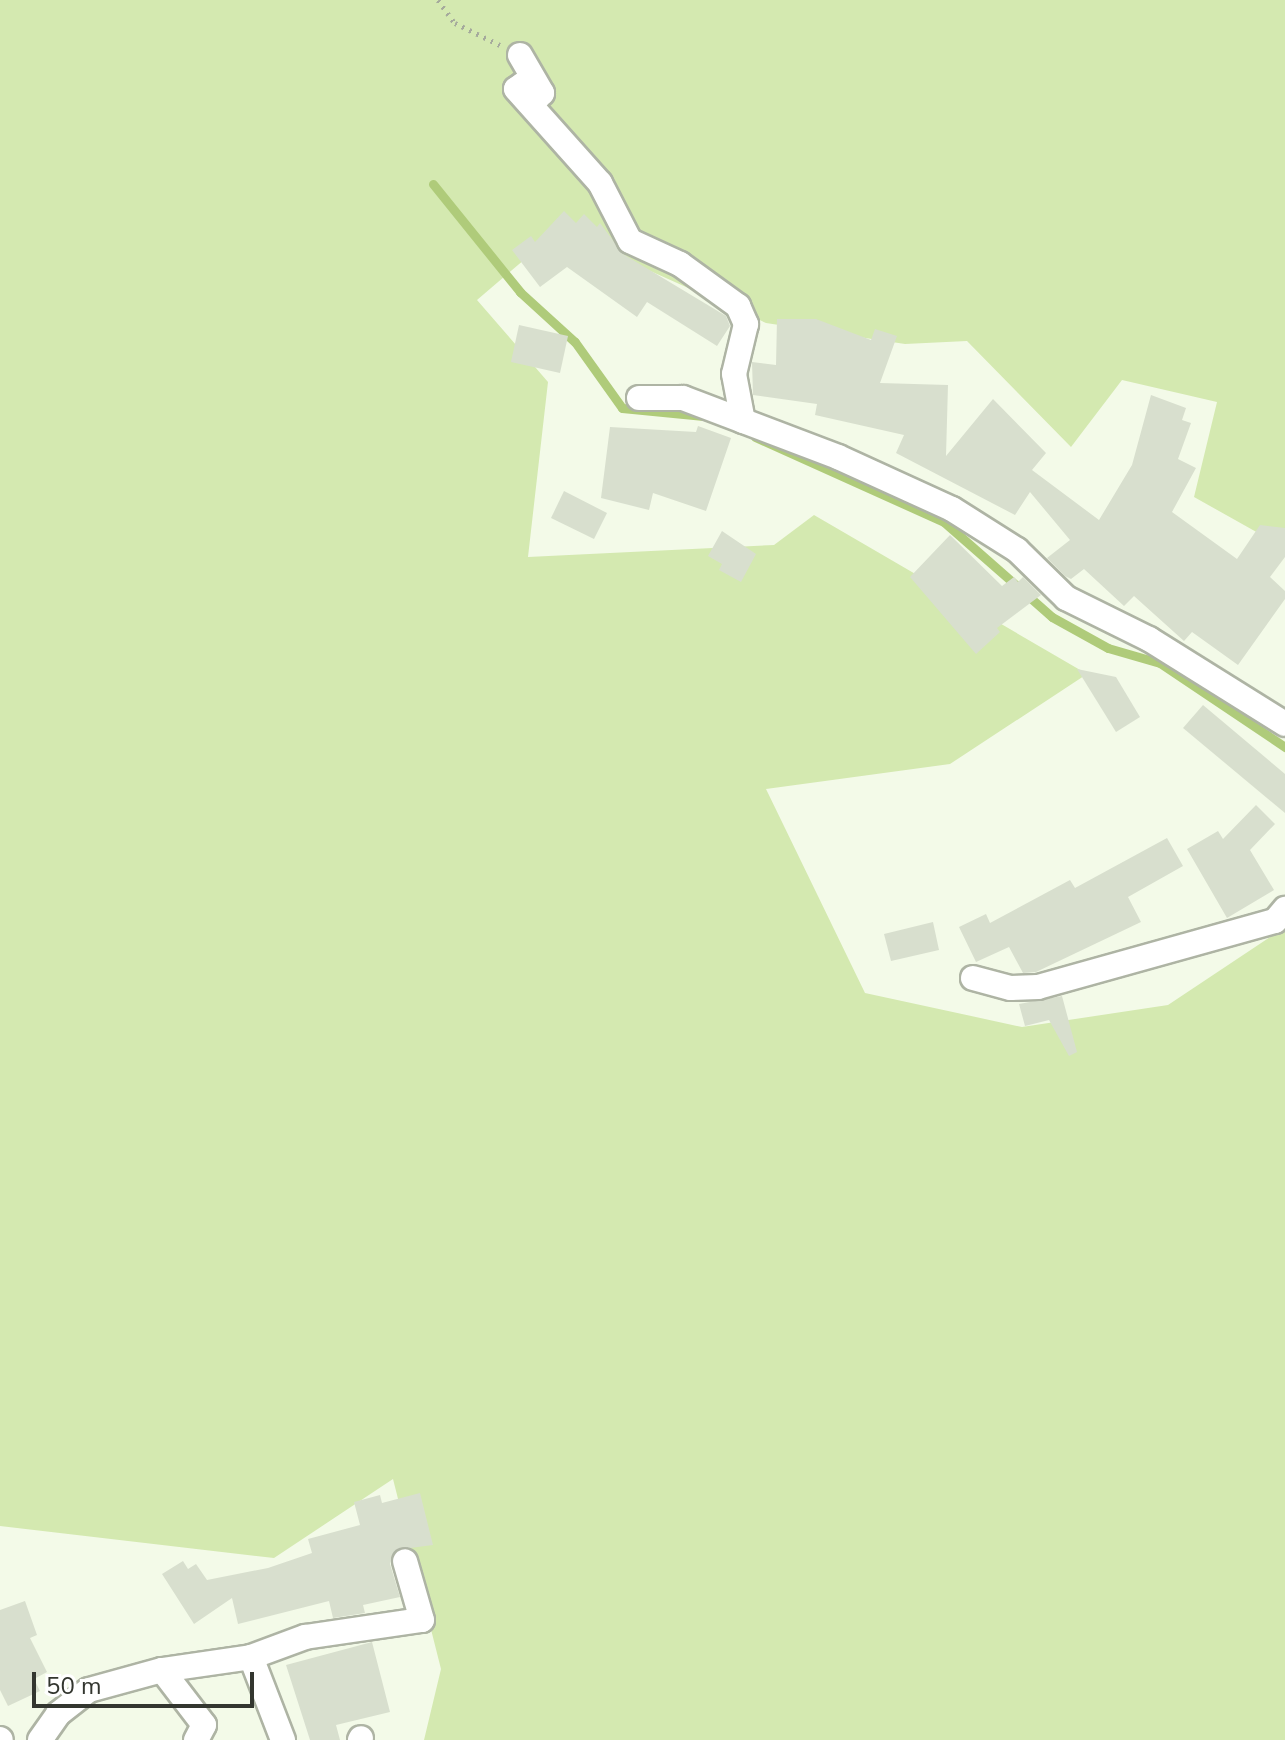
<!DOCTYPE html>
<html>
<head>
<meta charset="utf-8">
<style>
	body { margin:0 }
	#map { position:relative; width:1285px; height:1740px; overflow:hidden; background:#f3fae8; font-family:"Nunito Sans",sans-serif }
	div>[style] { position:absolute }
	.green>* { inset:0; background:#d4e9b0 }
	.stream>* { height:9px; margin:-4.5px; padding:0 4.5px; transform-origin:4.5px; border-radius:4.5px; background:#afcb7a }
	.building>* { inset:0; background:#d8dfce }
	.path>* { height:5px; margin-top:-2.5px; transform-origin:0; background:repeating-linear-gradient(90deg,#a5aa9c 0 2px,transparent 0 8px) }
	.roads { filter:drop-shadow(2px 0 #aeb4a4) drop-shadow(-2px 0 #aeb4a4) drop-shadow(0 2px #aeb4a4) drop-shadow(0 -2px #aeb4a4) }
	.minor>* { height:24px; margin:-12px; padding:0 12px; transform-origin:12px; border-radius:12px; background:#fff }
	span { translate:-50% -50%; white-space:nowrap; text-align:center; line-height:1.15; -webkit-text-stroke:8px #fff; paint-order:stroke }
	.scale { position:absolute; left:32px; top:1672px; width:222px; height:36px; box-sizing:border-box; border:4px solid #33362f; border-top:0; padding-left:10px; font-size:24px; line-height:28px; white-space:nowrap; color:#33362f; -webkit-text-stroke:6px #fff; paint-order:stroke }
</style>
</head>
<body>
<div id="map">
	<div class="green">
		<div style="clip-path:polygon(0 0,1285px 0,1285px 548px,1194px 497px,1217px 402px,1122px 380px,1071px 447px,967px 341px,905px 344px,766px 323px,559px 230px,477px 300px,548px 382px,528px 557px,774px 545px,814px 515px,1087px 674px,950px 764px,766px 789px,865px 993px,1022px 1027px,1168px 1005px,1285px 927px,1285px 1740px,424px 1740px,441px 1669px,393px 1479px,274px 1558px,0 1526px)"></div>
	</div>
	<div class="stream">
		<div style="left:433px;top:184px;width:139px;rotate:51.1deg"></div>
		<div style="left:520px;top:292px;width:74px;rotate:42.3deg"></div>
		<div style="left:575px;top:342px;width:81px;rotate:54.5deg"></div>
		<div style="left:622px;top:408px;width:82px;rotate:5.6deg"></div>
		<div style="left:755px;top:437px;width:207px;rotate:24.2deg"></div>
		<div style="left:944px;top:522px;width:144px;rotate:41.3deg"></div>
		<div style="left:1052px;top:617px;width:64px;rotate:29deg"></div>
		<div style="left:1108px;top:648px;width:54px;rotate:16.1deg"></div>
		<div style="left:1160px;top:663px;width:151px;rotate:33.9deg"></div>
	</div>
	<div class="building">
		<div style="clip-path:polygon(564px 211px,576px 223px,584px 214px,597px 227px,600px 223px,623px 254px,726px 316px,730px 326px,717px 346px,647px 302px,637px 317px,567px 267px,540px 287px,512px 250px,531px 236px,535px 242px)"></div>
		<div style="clip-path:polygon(777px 319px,816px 319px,871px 340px,875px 329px,897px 336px,880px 383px,948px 385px,946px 456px,993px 399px,1046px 453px,1032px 470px,1099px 520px,1132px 465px,1151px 395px,1186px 408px,1182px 420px,1191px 423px,1178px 459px,1196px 468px,1172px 512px,1237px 559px,1260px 525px,1285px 528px,1285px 557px,1270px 577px,1285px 591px,1285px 599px,1238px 665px,1192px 632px,1184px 641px,1134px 596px,1124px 606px,1084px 569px,1071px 579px,1065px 576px,1047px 558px,1070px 540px,1030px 492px,1015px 515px,896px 453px,904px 435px,815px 415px,817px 404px,753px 395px,752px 362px,776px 365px)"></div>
		<div style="clip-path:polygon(519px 325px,568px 336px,560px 373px,511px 362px)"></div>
		<div style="clip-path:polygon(698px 426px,731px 438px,706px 511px,653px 493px,649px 510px,601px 498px,610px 427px,696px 432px)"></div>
		<div style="clip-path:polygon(564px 491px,607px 513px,594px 539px,551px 518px)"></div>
		<div style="clip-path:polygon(722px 531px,756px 554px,741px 582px,719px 570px,722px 564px,708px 556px)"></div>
		<div style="clip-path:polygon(950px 535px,1002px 586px,1014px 577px,1018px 582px,1023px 577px,1041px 595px,997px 628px,1000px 632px,976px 654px,910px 577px)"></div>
		<div style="clip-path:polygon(1077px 669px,1116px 677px,1140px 717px,1116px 732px)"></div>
		<div style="clip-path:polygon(1203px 705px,1285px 774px,1285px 813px,1183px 728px)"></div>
		<div style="clip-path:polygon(1256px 805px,1275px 824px,1250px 850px,1274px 890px,1227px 918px,1187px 849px,1218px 831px,1223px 839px)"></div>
		<div style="clip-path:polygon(1167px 838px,1183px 866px,1128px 897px,1141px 922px,1036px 972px,1023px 973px,1009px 947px,976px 962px,959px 927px,986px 914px,990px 923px,1070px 880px,1075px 888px)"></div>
		<div style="clip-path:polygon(933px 922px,939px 950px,891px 961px,884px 934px)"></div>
		<div style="clip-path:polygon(1062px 996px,1077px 1052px,1069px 1056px,1049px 1020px,1025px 1026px,1019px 1004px)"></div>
		<div style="clip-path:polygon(420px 1493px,433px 1545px,395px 1550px,390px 1564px,400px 1597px,363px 1605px,365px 1613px,333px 1618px,329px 1601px,238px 1624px,232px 1598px,194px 1624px,162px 1574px,183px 1561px,188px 1569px,196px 1564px,207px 1580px,268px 1568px,312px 1553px,308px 1539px,360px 1525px,354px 1502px,380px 1495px,382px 1503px)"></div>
		<div style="clip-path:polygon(25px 1601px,37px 1635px,30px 1638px,47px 1672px,34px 1679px,40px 1691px,8px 1706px,0 1690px,0 1610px)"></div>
		<div style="clip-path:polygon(372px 1642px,390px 1712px,336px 1725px,340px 1740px,310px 1740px,286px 1665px)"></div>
	</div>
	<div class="path">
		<div style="left:438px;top:0;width:29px;rotate:54deg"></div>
		<div style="left:455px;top:23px;width:50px;rotate:26.1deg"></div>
	</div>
	<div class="roads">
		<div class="minor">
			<div style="left:520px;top:55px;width:44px;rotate:59.9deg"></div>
			<div style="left:542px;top:93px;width:6px;rotate:135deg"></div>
			<div style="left:538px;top:97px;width:20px;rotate:-143deg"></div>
			<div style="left:522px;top:85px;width:7px;rotate:146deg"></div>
			<div style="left:516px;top:89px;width:126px;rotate:48.2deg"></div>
			<div style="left:600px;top:183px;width:65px;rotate:62.7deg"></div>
			<div style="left:630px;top:241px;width:55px;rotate:24.7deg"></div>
			<div style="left:680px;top:264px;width:72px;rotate:35.9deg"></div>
			<div style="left:738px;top:306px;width:20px;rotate:66deg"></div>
			<div style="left:746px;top:324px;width:51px;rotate:103.5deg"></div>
			<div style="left:734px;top:374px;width:48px;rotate:79.2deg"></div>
			<div style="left:639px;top:398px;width:44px"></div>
			<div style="left:683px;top:398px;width:166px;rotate:20.8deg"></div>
			<div style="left:838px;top:457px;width:125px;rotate:24.5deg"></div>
			<div style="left:952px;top:509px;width:77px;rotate:32.2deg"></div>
			<div style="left:1017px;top:550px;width:69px;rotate:44.4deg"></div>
			<div style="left:1066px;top:598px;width:93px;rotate:26.3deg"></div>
			<div style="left:1149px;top:639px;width:160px;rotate:32deg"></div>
			<div style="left:973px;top:978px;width:39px;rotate:15deg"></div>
			<div style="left:1011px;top:988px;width:27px;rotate:-2deg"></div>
			<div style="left:1038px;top:987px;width:246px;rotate:-15.6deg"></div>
			<div style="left:1275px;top:921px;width:16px;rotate:-50deg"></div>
			<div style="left:251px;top:1657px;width:89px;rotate:68.9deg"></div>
			<div style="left:162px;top:1670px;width:90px;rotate:-8.3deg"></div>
			<div style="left:251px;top:1657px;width:58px;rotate:-20.3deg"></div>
			<div style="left:305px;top:1637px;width:118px;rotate:-8.3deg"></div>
			<div style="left:422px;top:1620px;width:61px;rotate:-106.1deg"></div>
			<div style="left:0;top:1739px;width:1px;rotate:45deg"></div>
			<div style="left:40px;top:1740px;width:32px;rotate:-55deg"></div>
			<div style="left:58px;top:1714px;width:39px;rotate:-38deg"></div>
			<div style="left:89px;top:1690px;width:76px;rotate:-15.3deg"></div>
			<div style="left:162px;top:1670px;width:69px;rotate:52.6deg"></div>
			<div style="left:204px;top:1725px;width:17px;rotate:118deg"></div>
			<div style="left:360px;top:1740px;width:2px;rotate:-63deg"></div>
		</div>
	</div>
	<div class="scale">50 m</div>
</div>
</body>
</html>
